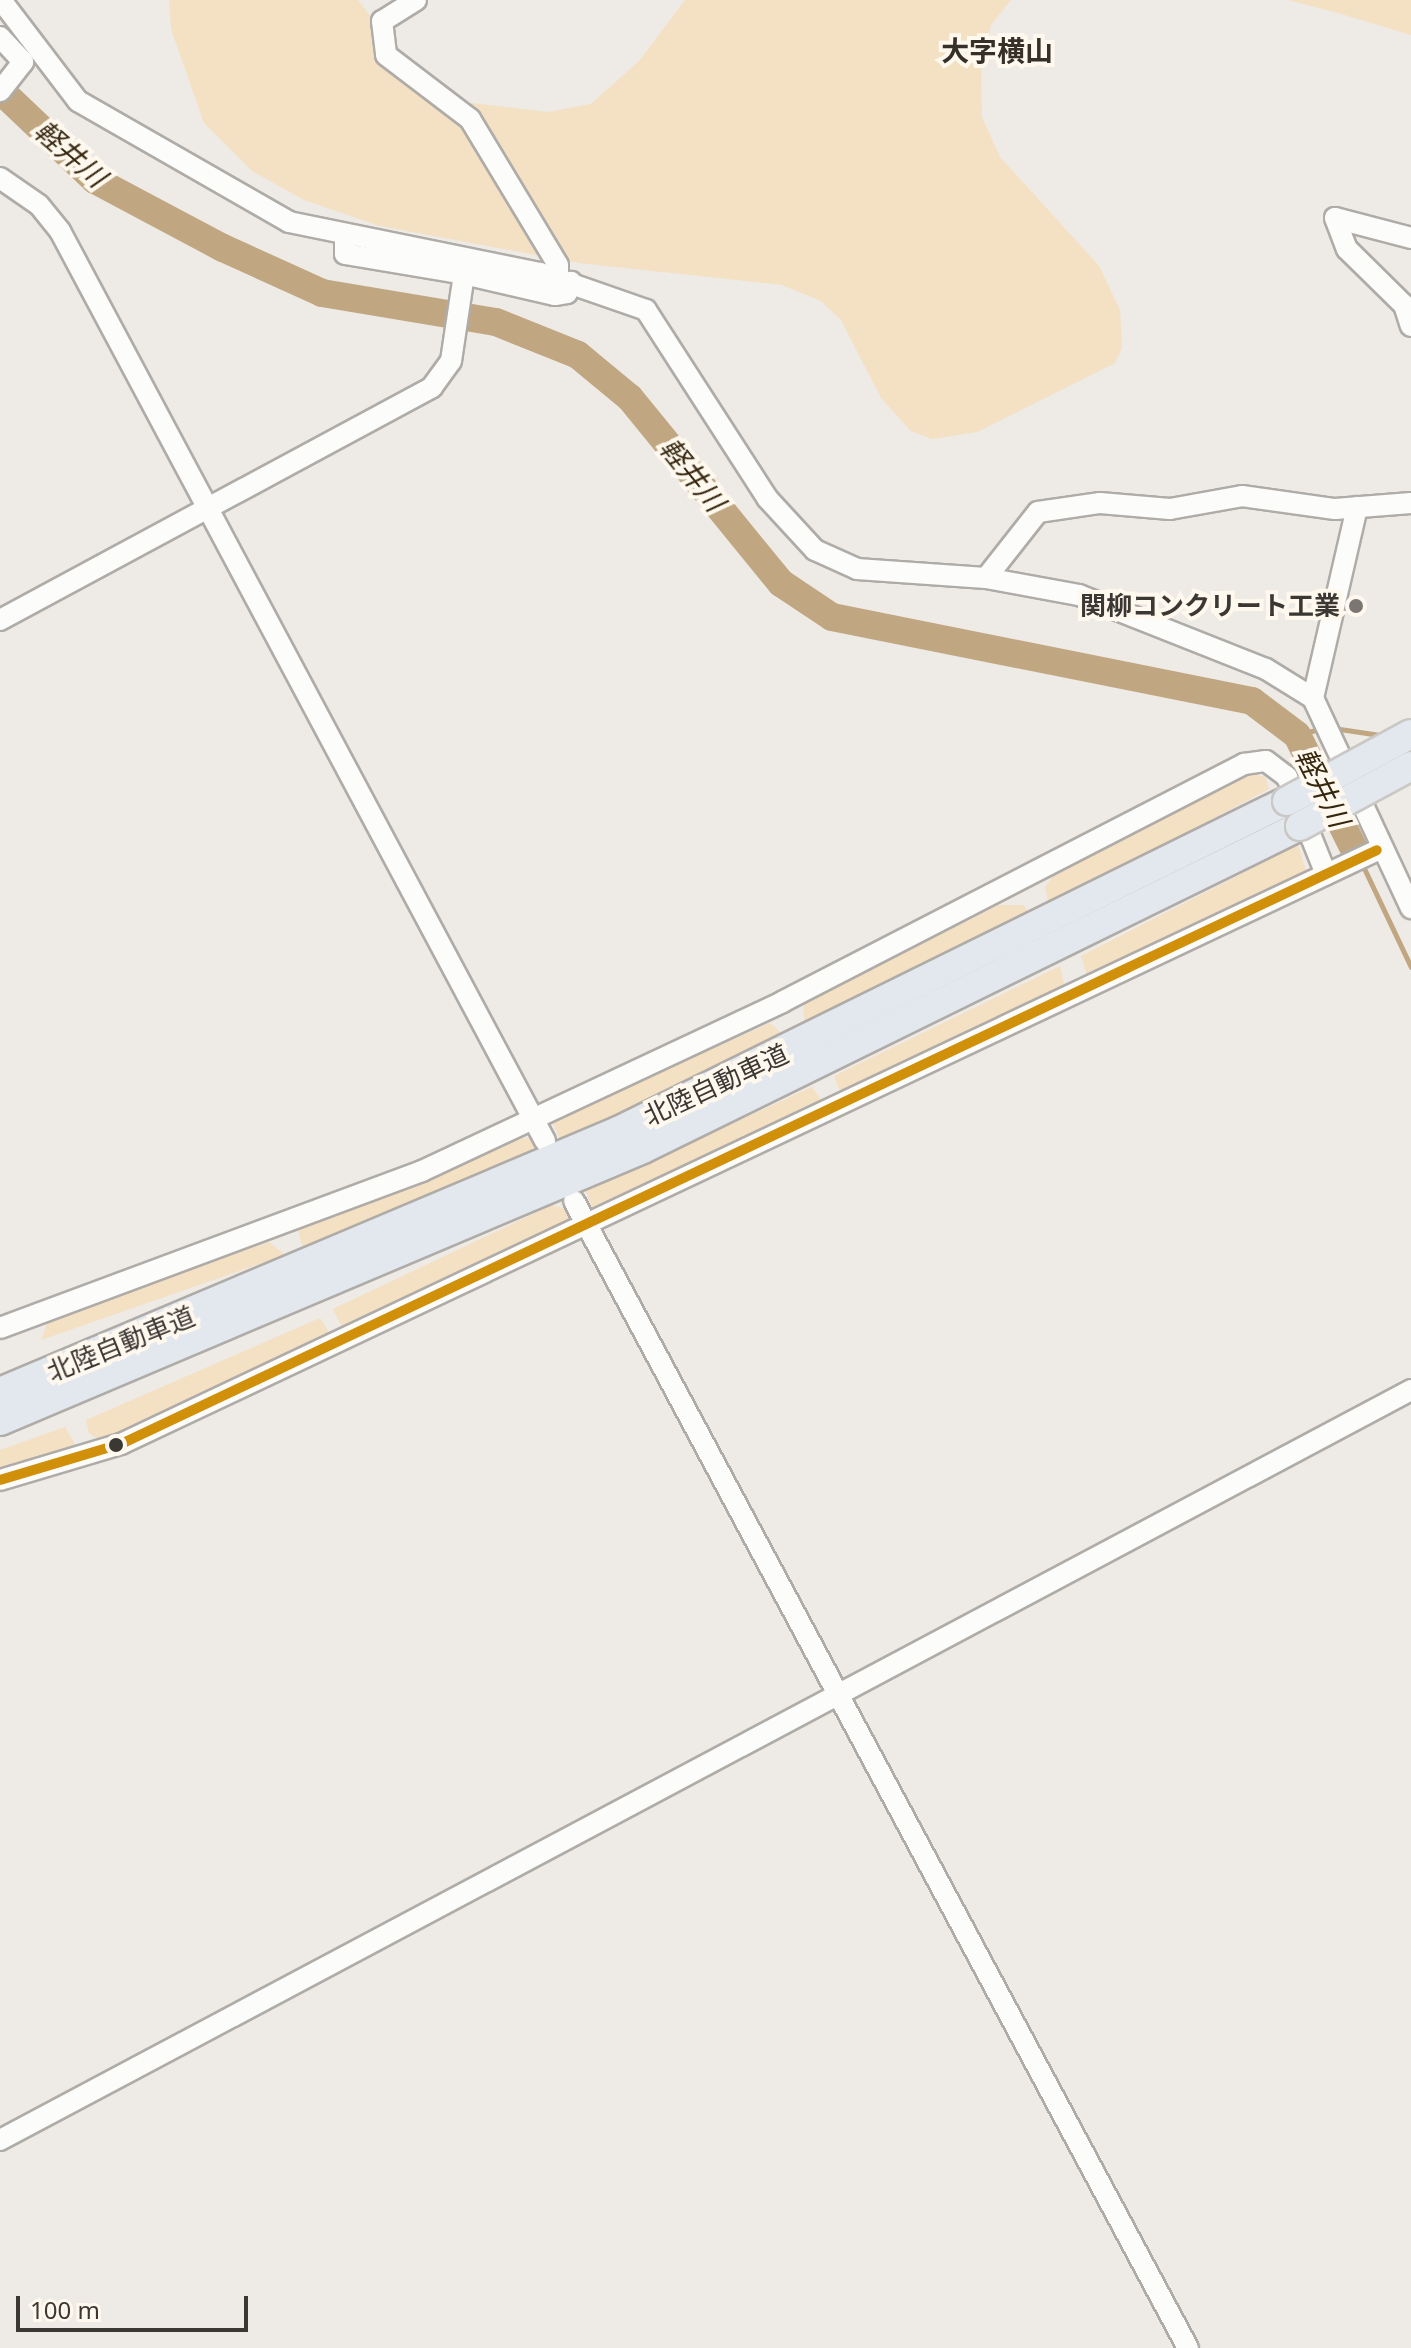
<!DOCTYPE html>
<html>
<head>
<meta charset="utf-8">
<style>
	body { margin:0 }
	#map { position:relative; width:1411px; height:2348px; overflow:hidden; background:#eeeae5; font-family:"Noto Sans","Noto Sans JP",sans-serif }
	div>[style] { position:absolute }
	.green>* { inset:0; background:#f4e0c3 }
	.stream>* { height:5px; margin:-2.5px; padding:0 2.5px; transform-origin:2.5px; border-radius:2.5px; background:#c0a781 }
	.river>* { height:28px; margin:-14px; padding:0 14px; transform-origin:14px; border-radius:14px; background:#c0a781 }
	.roads { filter:drop-shadow(2px 0 #afaca8) drop-shadow(-2px 0 #afaca8) drop-shadow(0 2px #afaca8) drop-shadow(0 -2px #afaca8) }
	.minor>* { height:20px; margin:-10px; padding:0 10px; transform-origin:10px; border-radius:10px; background:#fcfcfb }
	.highway>* { height:28px; margin:-14px; padding:0 14px; transform-origin:14px; border-radius:14px; background:#e3e7ee }
	.bridges { filter:drop-shadow(2px 0 #cac8c5) drop-shadow(-2px 0 #cac8c5) drop-shadow(0 2px #cac8c5) drop-shadow(0 -2px #cac8c5) }
	.highway-bridge>* { height:28px; margin:-14px; padding:0 14px; transform-origin:14px; border-radius:14px; background:#e3e7ee }
	.bus-1>* { height:10px; margin:-5px; padding:0 5px; transform-origin:5px; border-radius:5px; background:#d1900a }
	.dots>* { width:22px; height:22px; translate:-50% -50%; box-sizing:border-box; border:4px solid #fff8ee; border-radius:50% }
	span { translate:-50% -50%; white-space:nowrap; text-align:center; line-height:1.15; -webkit-text-stroke:8px #fff8ee; paint-order:stroke }
	.poi-label { font-size:26px; color:#3b3834; font-weight:700 }
	.right { translate:-100% -50%; text-align:right }
	.street-label { font-size:26px; color:#3b3834 }
	.neighbourhood-label { font-size:28px; color:#353028; font-weight:700 }
	.water-label { font-size:28px; color:#36270f; font-style:italic }
	.scale { position:absolute; left:16px; top:2296px; width:232px; height:36px; box-sizing:border-box; border:4px solid #3b3834; border-top:0; padding-left:10px; font-size:24px; line-height:28px; white-space:nowrap; color:#3b3834; -webkit-text-stroke:6px #fff8ee; paint-order:stroke }
</style>
</head>
<body>
<div id="map">
	<div class="green">
		<div style="clip-path:polygon(169px 0,358px 0,408px 65px,463px 102px,548px 112px,591px 104px,640px 60px,685px 0,1011px 0,991px 25px,981px 70px,982px 117px,1000px 157px,1099px 266px,1120px 310px,1122px 348px,1115px 363px,977px 432px,932px 439px,911px 431px,881px 398px,841px 320px,821px 301px,782px 285px,579px 263px,380px 226px,304px 200px,252px 171px,204px 123px,171px 29px)"></div>
		<div style="clip-path:polygon(1288px 0,1411px 0,1411px 35px,1338px 13px)"></div>
		<div style="clip-path:polygon(1252px 773px,1265px 777px,1269px 789px,1049px 905px,1045px 887px,1059px 868px)"></div>
		<div style="clip-path:polygon(1298px 845px,1307px 874px,1090px 985px,1081px 956px)"></div>
		<div style="clip-path:polygon(999px 905px,1023px 905px,1032px 917px,805px 1026px,803px 1003px)"></div>
		<div style="clip-path:polygon(1060px 966px,1066px 995px,848px 1097px,838px 1087px,834px 1076px)"></div>
		<div style="clip-path:polygon(770px 1023px,786px 1037px,560px 1140px,553px 1123px,567px 1114px)"></div>
		<div style="clip-path:polygon(812px 1087px,822px 1101px,818px 1109px,593px 1211px,586px 1191px)"></div>
		<div style="clip-path:polygon(531px 1138px,535px 1151px,303px 1248px,298px 1230px,314px 1222px,512px 1139px)"></div>
		<div style="clip-path:polygon(552px 1205px,567px 1209px,574px 1222px,346px 1328px,340px 1323px,333px 1309px)"></div>
		<div style="clip-path:polygon(269px 1242px,285px 1255px,41px 1340px,49px 1319px)"></div>
		<div style="clip-path:polygon(320px 1318px,330px 1334px,145px 1427px,102px 1442px,89px 1433px,86px 1420px)"></div>
		<div style="clip-path:polygon(65px 1427px,75px 1444px,69px 1451px,0 1473px,0 1450px)"></div>
	</div>
	<div class="stream">
		<div style="left:1333px;top:728px;width:54px;rotate:8.6deg"></div>
		<div style="left:1297px;top:735px;width:27px;rotate:-15deg"></div>
		<div style="left:1362px;top:864px;width:114px;rotate:64.6deg"></div>
	</div>
	<div class="river">
		<div style="left:0;top:90px;width:131px;rotate:43.5deg"></div>
		<div style="left:95px;top:180px;width:145px;rotate:28deg"></div>
		<div style="left:223px;top:248px;width:109px;rotate:24.4deg"></div>
		<div style="left:322px;top:293px;width:176px;rotate:9.5deg"></div>
		<div style="left:496px;top:322px;width:88px;rotate:21.9deg"></div>
		<div style="left:578px;top:355px;width:67px;rotate:39.6deg"></div>
		<div style="left:630px;top:398px;width:239px;rotate:50.8deg"></div>
		<div style="left:781px;top:583px;width:61px;rotate:33.7deg"></div>
		<div style="left:832px;top:617px;width:428px;rotate:11.3deg"></div>
		<div style="left:1252px;top:701px;width:56px;rotate:37.1deg"></div>
		<div style="left:1297px;top:735px;width:130px;rotate:63.4deg"></div>
	</div>
	<div class="roads">
		<div class="minor">
			<div style="left:1px;top:0;width:127px;rotate:52.7deg"></div>
			<div style="left:78px;top:101px;width:243px;rotate:29.8deg"></div>
			<div style="left:289px;top:222px;width:256px;rotate:11.5deg"></div>
			<div style="left:540px;top:273px;width:112px;rotate:19.2deg"></div>
			<div style="left:646px;top:310px;width:224px;rotate:57.2deg"></div>
			<div style="left:767px;top:498px;width:71px;rotate:47.3deg"></div>
			<div style="left:815px;top:550px;width:46px;rotate:24.3deg"></div>
			<div style="left:857px;top:569px;width:129px;rotate:4deg"></div>
			<div style="left:986px;top:578px;width:95px;rotate:10.4deg"></div>
			<div style="left:1079px;top:595px;width:201px;rotate:21.6deg"></div>
			<div style="left:1266px;top:669px;width:55px;rotate:31.7deg"></div>
			<div style="left:1313px;top:698px;width:232px;rotate:65deg"></div>
			<div style="left:416px;top:0;width:40px;rotate:148deg"></div>
			<div style="left:382px;top:21px;width:34px;rotate:83deg"></div>
			<div style="left:386px;top:55px;width:106px;rotate:37.3deg"></div>
			<div style="left:470px;top:119px;width:170px;rotate:58.9deg"></div>
			<div style="left:558px;top:265px;width:13px;rotate:90deg"></div>
			<div style="left:0;top:37px;width:34px;rotate:47deg"></div>
			<div style="left:23px;top:62px;width:37px;rotate:128deg"></div>
			<div style="left:0;top:178px;width:47px;rotate:34.7deg"></div>
			<div style="left:39px;top:205px;width:33px;rotate:51deg"></div>
			<div style="left:60px;top:231px;width:1031px;rotate:61.94deg"></div>
			<div style="left:1335px;top:218px;width:33px;rotate:69deg"></div>
			<div style="left:1347px;top:249px;width:80px;rotate:44.5deg"></div>
			<div style="left:1404px;top:305px;width:22px;rotate:72deg"></div>
			<div style="left:1335px;top:218px;width:79px;rotate:14.7deg"></div>
			<div style="left:345px;top:239px;width:15px;rotate:90deg"></div>
			<div style="left:345px;top:254px;width:121px;rotate:9.5deg"></div>
			<div style="left:986px;top:578px;width:84px;rotate:-51.8deg"></div>
			<div style="left:1038px;top:512px;width:63px;rotate:-8.3deg"></div>
			<div style="left:1100px;top:503px;width:70px;rotate:4.9deg"></div>
			<div style="left:1170px;top:509px;width:73px;rotate:-10.2deg"></div>
			<div style="left:1242px;top:496px;width:94px;rotate:8deg"></div>
			<div style="left:1335px;top:509px;width:76px;rotate:-4.5deg"></div>
			<div style="left:0;top:620px;width:491px;rotate:-28.3deg"></div>
			<div style="left:432px;top:387px;width:32px;rotate:-54deg"></div>
			<div style="left:451px;top:361px;width:88px;rotate:-81.5deg"></div>
			<div style="left:464px;top:274px;width:93px;rotate:13deg"></div>
			<div style="left:555px;top:295px;width:12px;rotate:-9deg"></div>
			<div style="left:567px;top:293px;width:12px;rotate:-70deg"></div>
			<div style="left:1313px;top:698px;width:196px;rotate:-77deg"></div>
			<div style="left:574px;top:1201px;width:1301px;rotate:61.84deg"></div>
			<div style="left:0;top:1328px;width:450px;rotate:-20.4deg"></div>
			<div style="left:422px;top:1171px;width:398px;rotate:-25.1deg"></div>
			<div style="left:782px;top:1002px;width:520px;rotate:-27.26deg"></div>
			<div style="left:1244px;top:764px;width:22px;rotate:-8deg"></div>
			<div style="left:1266px;top:761px;width:26px;rotate:37deg"></div>
			<div style="left:1287px;top:777px;width:105px;rotate:68.1deg"></div>
			<div style="left:0;top:1480px;width:126px;rotate:-16.6deg"></div>
			<div style="left:121px;top:1444px;width:1393px;rotate:-25.3deg"></div>
			<div style="left:0;top:2140px;width:1598px;rotate:-27.99deg"></div>
		</div>
		<div class="highway">
			<div style="left:0;top:1392px;width:671px;rotate:-22.9deg"></div>
			<div style="left:618px;top:1131px;width:746px;rotate:-26.26deg"></div>
			<div style="left:0;top:1421px;width:698px;rotate:-22.93deg"></div>
			<div style="left:643px;top:1149px;width:732px;rotate:-26.18deg"></div>
		</div>
	</div>
	<div class="bridges">
		<div class="highway-bridge">
			<div style="left:1287px;top:801px;width:141px;rotate:-28.4deg"></div>
			<div style="left:1300px;top:826px;width:126px;rotate:-28.4deg"></div>
		</div>
	</div>
	<div class="bus-1">
		<div style="left:0;top:1480px;width:126px;rotate:-16.6deg"></div>
		<div style="left:121px;top:1444px;width:1389px;rotate:-25.31deg"></div>
	</div>
	<div class="dots">
		<div style="left:1356px;top:606px;background:#7a7672"></div>
		<div style="left:116px;top:1445px;background:#3b3834"></div>
	</div>
	<div class="poi-label">
		<span class="right" style="left:1340px;top:606px">関柳コンクリート工業</span>
	</div>
	<div class="street-label">
		<span style="left:716px;top:1085px;rotate:-25deg">北陸自動車道</span>
		<span style="left:121px;top:1344px;rotate:-22deg">北陸自動車道</span>
	</div>
	<div class="neighbourhood-label">
		<span style="left:997px;top:50px">大字横山</span>
	</div>
	<div class="water-label">
		<span style="left:71px;top:153px;rotate:41deg">軽井川</span>
		<span style="left:693px;top:474px;rotate:51deg">軽井川</span>
		<span style="left:1323px;top:787px;rotate:63deg">軽井川</span>
	</div>
	<div class="scale">100 m</div>
</div>
</body>
</html>
